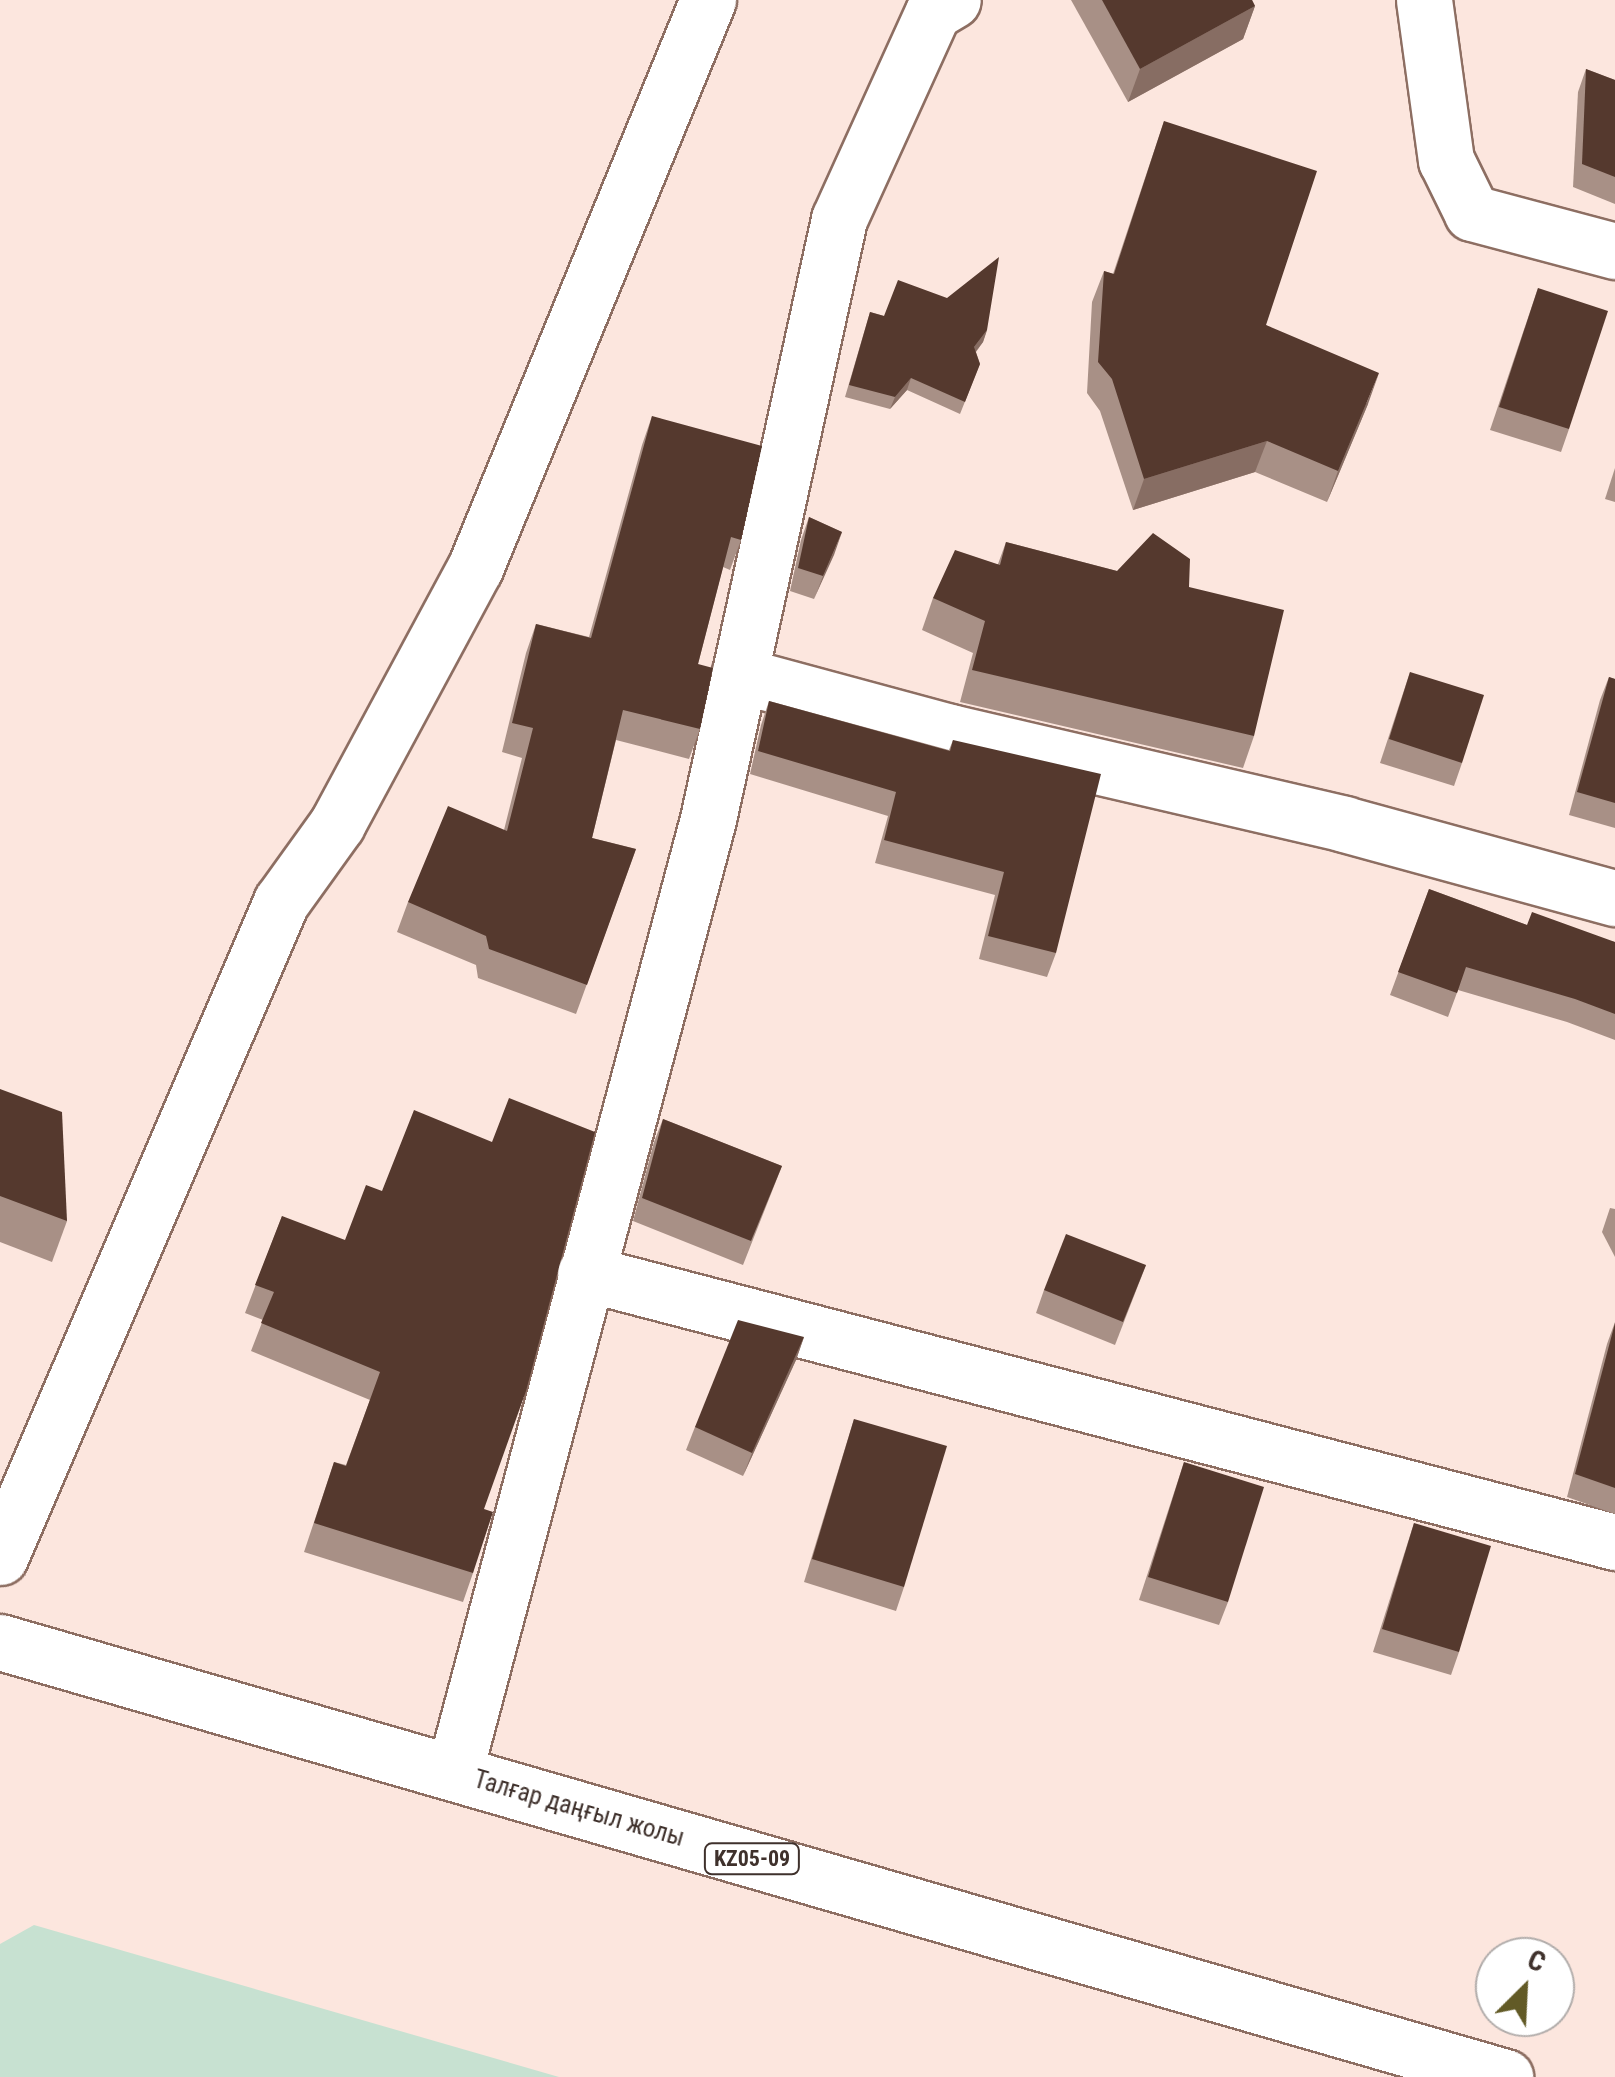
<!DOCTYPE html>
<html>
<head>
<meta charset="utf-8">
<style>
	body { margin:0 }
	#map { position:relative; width:1615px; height:2077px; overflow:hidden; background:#fce6de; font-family:"Roboto Condensed",sans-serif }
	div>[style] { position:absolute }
	.green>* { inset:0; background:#c7e1d1 }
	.roads { filter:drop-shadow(2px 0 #8d6e62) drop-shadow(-2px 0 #8d6e62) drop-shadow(0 2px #8d6e62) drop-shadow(0 -2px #8d6e62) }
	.minor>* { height:55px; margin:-27.5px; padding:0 27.5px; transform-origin:27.5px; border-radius:27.5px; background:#fff }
	.major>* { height:55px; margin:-27.5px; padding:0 27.5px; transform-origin:27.5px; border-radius:27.5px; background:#fff }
	.wall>* { inset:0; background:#a89086 }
	.shaded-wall>* { inset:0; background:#876d63 }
	.building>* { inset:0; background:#55392e }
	span { translate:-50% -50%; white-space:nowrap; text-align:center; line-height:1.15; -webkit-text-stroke:10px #fff; paint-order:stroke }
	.shield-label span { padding:2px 8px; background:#fff; border:2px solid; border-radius:8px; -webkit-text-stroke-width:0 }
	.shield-label { font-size:22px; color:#3f312c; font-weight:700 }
	.street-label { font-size:25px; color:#3f312c }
	.north { position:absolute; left:1475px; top:1937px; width:100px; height:100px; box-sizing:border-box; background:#fff; border:2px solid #b2adab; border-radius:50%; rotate:24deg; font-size:28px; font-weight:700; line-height:40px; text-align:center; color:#3f312c }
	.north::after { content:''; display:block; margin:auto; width:35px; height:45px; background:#625a26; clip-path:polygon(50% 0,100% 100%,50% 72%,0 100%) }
</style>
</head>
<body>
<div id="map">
	<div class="green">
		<div style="clip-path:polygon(34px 1925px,559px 2077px,0 2077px,0 1944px)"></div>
	</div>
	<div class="roads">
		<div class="minor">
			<div style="left:1424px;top:0;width:162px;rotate:82.2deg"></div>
			<div style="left:1446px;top:160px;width:59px;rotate:63.9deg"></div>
			<div style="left:1472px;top:213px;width:148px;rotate:14.9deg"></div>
			<div style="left:739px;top:675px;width:219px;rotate:15.1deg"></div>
			<div style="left:950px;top:732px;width:405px;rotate:13.1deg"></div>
			<div style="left:1344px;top:824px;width:281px;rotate:15.3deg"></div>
			<div style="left:585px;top:1273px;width:1065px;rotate:14.64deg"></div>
			<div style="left:0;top:1557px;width:713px;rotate:-66.78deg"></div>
			<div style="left:281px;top:902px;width:96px;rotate:-54.3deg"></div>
			<div style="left:337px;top:824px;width:291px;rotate:-61.7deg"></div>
			<div style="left:475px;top:568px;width:614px;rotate:-67.7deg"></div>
			<div style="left:454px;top:1773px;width:987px;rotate:-75.09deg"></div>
			<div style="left:708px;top:819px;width:614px;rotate:-77.68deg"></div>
			<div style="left:839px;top:219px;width:227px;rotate:-65.6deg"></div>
			<div style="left:933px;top:12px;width:23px;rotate:-31deg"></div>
		</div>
		<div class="major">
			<div style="left:0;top:1642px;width:1567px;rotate:16.12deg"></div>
		</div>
	</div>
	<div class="wall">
		<div style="clip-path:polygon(1071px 0,1252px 0,1255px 6px,1243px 39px,1128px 102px)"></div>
		<div style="clip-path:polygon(1586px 69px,1615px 80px,1615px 204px,1573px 187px,1578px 92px)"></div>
		<div style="clip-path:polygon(1164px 121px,1266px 325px,1368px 404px,1327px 502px,1255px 472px,1133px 510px,1100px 411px,1087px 393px,1092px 302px,1104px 271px,1113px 274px)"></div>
		<div style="clip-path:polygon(1538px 288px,1569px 429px,1561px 452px,1490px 430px)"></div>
		<div style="clip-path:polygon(870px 312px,884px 316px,987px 330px,983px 342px,976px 352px,980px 364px,960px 414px,907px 390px,890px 409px,845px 397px)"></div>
		<div style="clip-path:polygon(652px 416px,741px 540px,730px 570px,723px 567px,698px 664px,700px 729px,689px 759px,616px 740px,592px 838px,636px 849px,576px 1014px,478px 978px,476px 965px,397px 932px,408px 902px,504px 830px,522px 758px,502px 752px,526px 653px,536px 624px,589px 637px,642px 445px)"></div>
		<div style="clip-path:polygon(1615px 468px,1615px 502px,1605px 499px)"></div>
		<div style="clip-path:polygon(809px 517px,842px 532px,814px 599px,790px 591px,801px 540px)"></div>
		<div style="clip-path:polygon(1006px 542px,1117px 571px,1189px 587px,1254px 736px,1243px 768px,960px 702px,973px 653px,922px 630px,933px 598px,998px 564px)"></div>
		<div style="clip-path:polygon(1410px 672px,1462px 763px,1454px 786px,1380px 763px)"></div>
		<div style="clip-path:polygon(1609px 677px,1615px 679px,1615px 828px,1569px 815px,1600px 700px)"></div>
		<div style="clip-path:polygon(769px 701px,949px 750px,953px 740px,1056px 953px,1047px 977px,979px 959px,995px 895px,875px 863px,888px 816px,750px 774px,761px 725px)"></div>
		<div style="clip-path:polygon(1429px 889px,1527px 925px,1615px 942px,1615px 1040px,1567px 1022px,1458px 990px,1448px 1017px,1390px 995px)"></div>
		<div style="clip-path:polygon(0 1089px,67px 1221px,52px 1262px,0 1242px)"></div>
		<div style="clip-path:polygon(663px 1119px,782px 1166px,743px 1265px,633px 1221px,654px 1142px)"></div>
		<div style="clip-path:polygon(1610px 1208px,1615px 1209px,1615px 1257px,1602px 1232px)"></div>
		<div style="clip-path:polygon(282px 1216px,484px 1509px,473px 1573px,463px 1602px,304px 1552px,334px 1462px,346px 1465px,370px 1400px,251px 1351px,263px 1320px,245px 1313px)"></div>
		<div style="clip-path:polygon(1146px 1265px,1115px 1345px,1036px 1313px,1044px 1290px)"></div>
		<div style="clip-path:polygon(1615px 1322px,1615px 1514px,1567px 1497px,1607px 1344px)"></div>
		<div style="clip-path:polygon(804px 1337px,796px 1360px,743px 1476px,686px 1450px,695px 1427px)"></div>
		<div style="clip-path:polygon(854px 1419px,904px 1587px,896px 1611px,804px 1582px)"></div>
		<div style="clip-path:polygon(1184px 1462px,1228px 1602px,1219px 1625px,1139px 1600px)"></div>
		<div style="clip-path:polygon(1414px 1523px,1459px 1652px,1451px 1675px,1373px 1652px)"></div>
	</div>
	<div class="shaded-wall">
		<div style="clip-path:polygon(1255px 6px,1243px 39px,1128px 102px,1140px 69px)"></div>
		<div style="clip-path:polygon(987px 330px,983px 342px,970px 359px,974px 347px)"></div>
		<div style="clip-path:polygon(1379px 373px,1368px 404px,1327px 502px,1338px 471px)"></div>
		<div style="clip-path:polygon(911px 378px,907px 390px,890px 409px,895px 397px)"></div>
		<div style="clip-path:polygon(1267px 441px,1255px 472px,1133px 510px,1144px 479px)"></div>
		<div style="clip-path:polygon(842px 532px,834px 555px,814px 599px,823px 576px)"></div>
		<div style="clip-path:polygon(804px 1337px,796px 1360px,743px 1476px,752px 1453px)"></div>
	</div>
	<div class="building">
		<div style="clip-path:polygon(1102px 0,1252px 0,1255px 6px,1140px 69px)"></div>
		<div style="clip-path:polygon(1586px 69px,1615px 80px,1615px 177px,1582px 164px)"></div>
		<div style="clip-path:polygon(1164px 121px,1317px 171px,1266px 325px,1379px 373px,1338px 471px,1267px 441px,1144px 479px,1112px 379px,1098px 362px,1104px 271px,1114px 274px)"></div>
		<div style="clip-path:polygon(999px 257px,987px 330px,974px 347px,980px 364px,965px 402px,911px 378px,895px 397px,849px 385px,870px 312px,884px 316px,898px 280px,947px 298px)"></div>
		<div style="clip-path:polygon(1538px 288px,1608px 311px,1569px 429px,1499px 407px)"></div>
		<div style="clip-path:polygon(652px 416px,762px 446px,741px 540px,731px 537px,698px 664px,713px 668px,700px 729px,623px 710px,592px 838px,636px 849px,587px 985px,489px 949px,486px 936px,408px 902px,448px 806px,507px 831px,533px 728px,512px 723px,536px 624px,591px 638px)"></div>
		<div style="clip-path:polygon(809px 517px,842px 532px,823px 576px,798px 568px)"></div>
		<div style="clip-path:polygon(1153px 533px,1190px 559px,1189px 587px,1284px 610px,1254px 736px,972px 670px,985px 621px,933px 598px,955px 550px,1000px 565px,1006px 542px,1117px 571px)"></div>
		<div style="clip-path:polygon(1410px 672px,1484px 695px,1462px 763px,1389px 739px)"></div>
		<div style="clip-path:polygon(1609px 677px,1615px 679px,1615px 803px,1577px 792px)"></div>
		<div style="clip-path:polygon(769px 701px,950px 751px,953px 740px,1101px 774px,1056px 953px,988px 936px,1004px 872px,884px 840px,896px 792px,758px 751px)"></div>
		<div style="clip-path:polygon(1429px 889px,1527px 925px,1532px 912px,1615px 942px,1615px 1014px,1575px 999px,1466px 967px,1457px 993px,1398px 972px)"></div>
		<div style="clip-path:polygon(0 1089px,62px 1112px,67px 1221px,0 1196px)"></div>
		<div style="clip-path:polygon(509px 1098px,595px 1132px,526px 1391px,484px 1509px,493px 1512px,473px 1573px,314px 1523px,334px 1462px,346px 1466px,380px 1372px,261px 1323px,274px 1292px,255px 1285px,282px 1216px,345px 1240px,366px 1185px,382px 1191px,414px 1110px,492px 1142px)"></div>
		<div style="clip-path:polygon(663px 1119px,782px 1166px,751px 1241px,642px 1198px)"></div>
		<div style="clip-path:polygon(1066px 1234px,1146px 1265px,1123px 1322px,1044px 1290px)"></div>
		<div style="clip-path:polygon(738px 1320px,804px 1337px,752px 1453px,695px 1427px)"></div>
		<div style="clip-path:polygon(1615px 1323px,1615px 1488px,1575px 1474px)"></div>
		<div style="clip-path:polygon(854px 1419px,947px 1446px,904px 1587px,812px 1559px)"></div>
		<div style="clip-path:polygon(1184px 1462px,1264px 1487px,1228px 1602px,1148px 1577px)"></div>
		<div style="clip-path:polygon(1414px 1523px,1491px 1546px,1459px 1652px,1382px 1629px)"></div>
	</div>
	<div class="shield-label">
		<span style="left:752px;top:1859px">KZ05-09</span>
	</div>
	<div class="street-label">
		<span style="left:579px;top:1809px;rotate:16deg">Талғар даңғыл жолы</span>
	</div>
	<div class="north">С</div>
</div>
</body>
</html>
